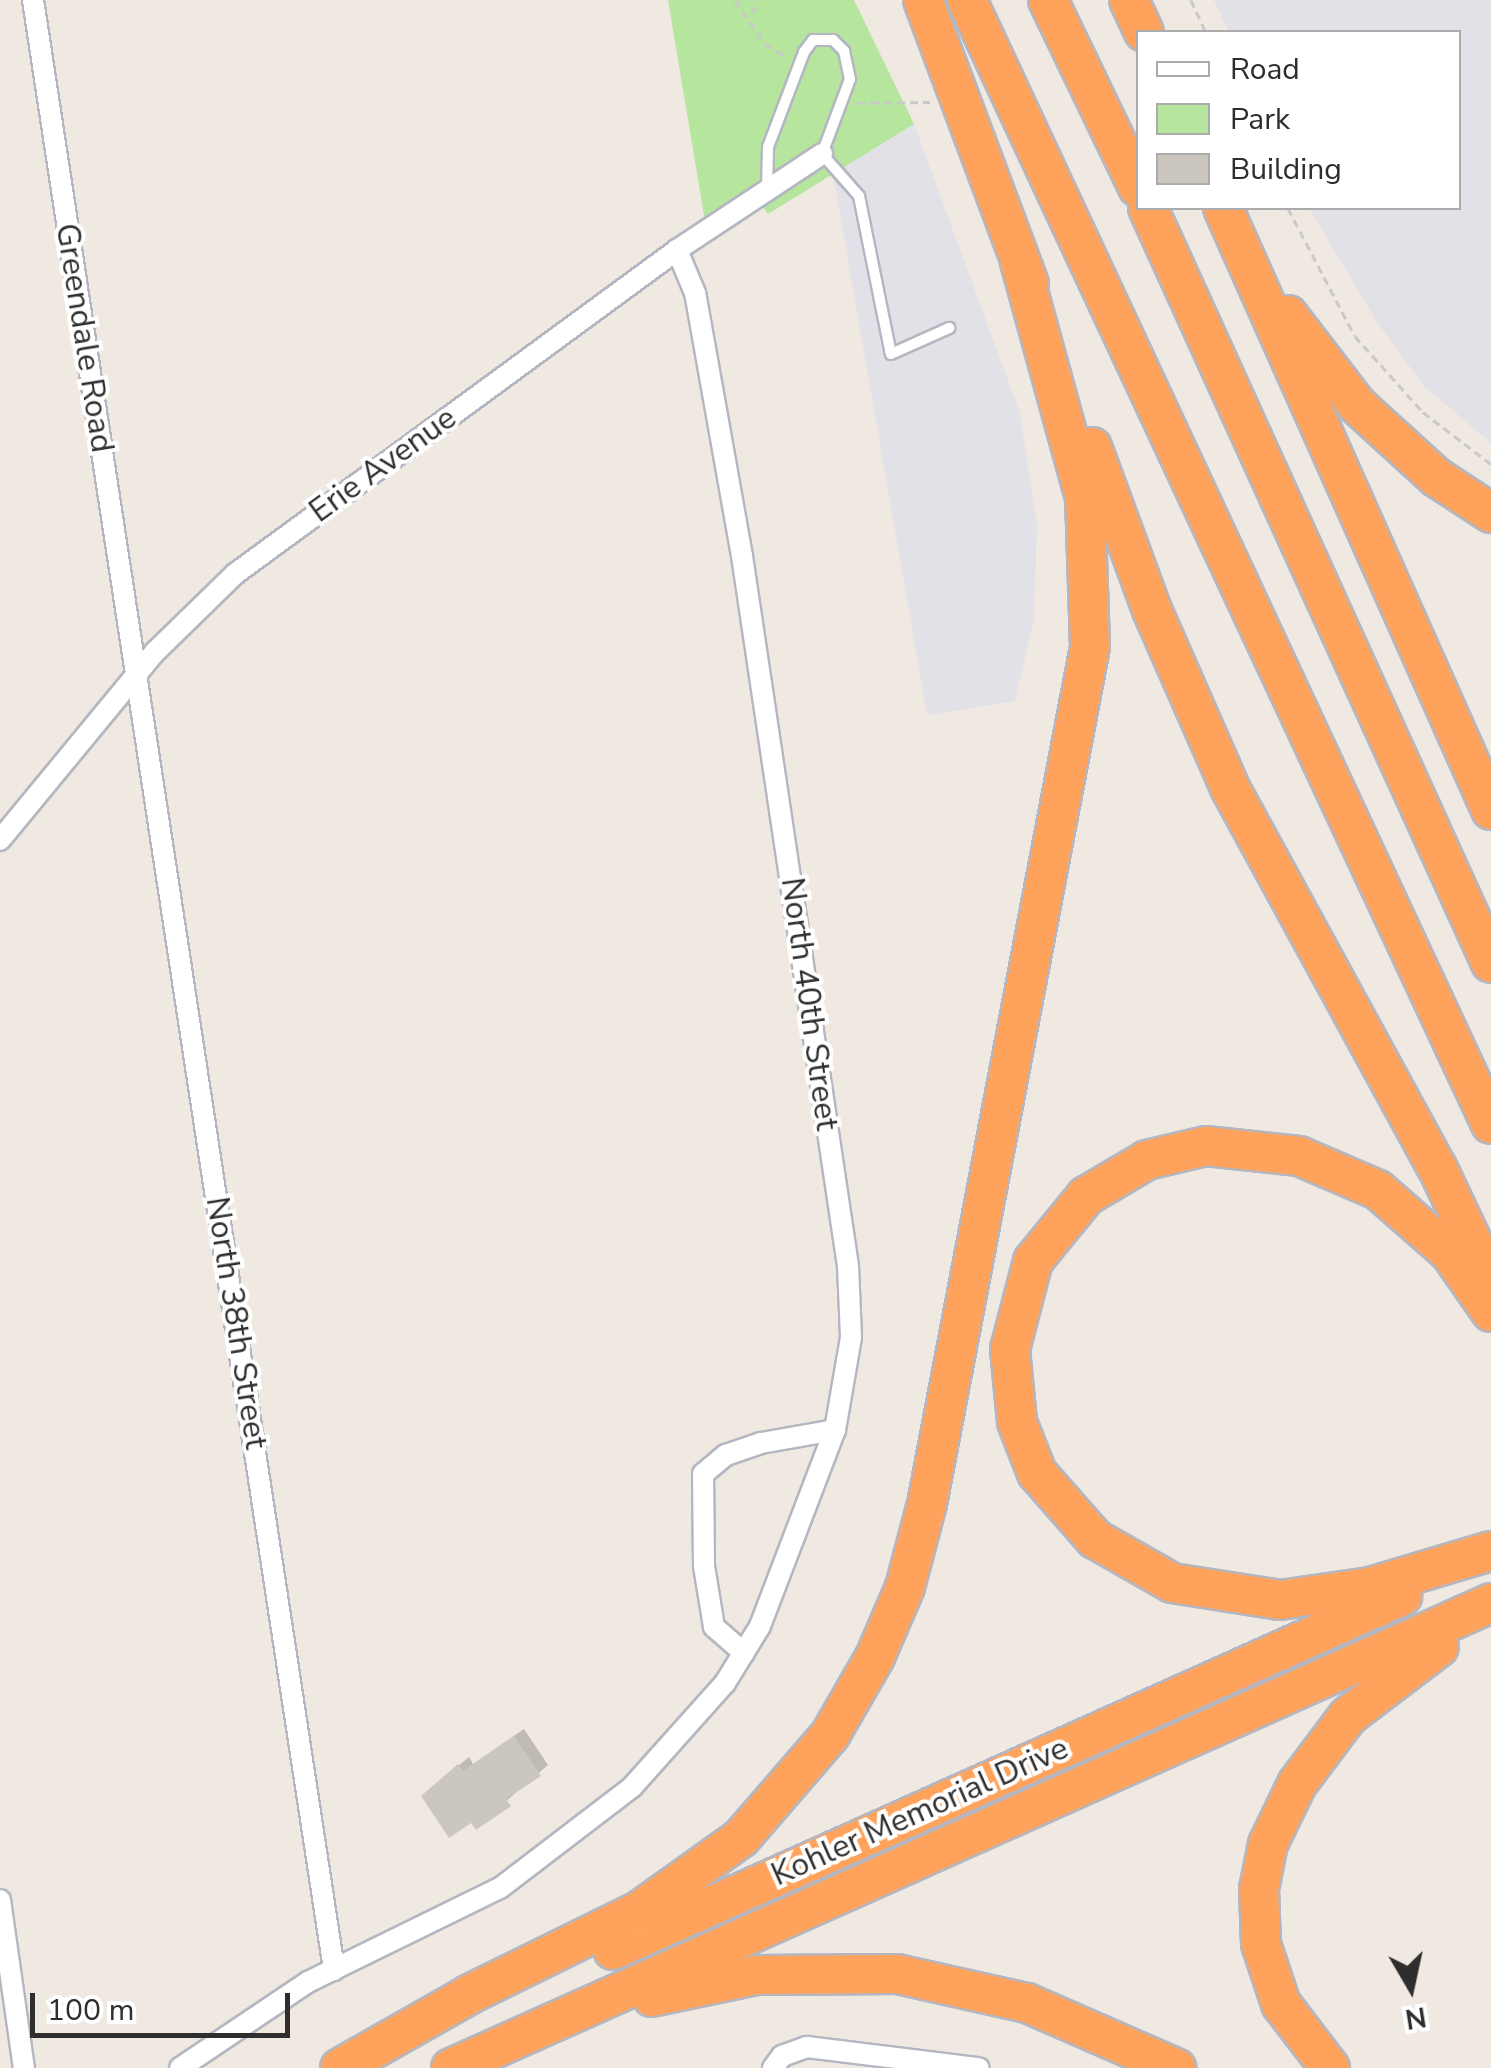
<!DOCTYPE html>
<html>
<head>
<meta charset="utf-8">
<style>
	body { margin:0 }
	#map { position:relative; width:1491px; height:2068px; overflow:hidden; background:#efe9e1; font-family:"Nunito Sans",sans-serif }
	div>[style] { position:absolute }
	.industrial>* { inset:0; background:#e3e1e8 }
	.green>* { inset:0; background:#b6e59e }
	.shadow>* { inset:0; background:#0003 }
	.building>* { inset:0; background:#cbc7bf }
	.path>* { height:2.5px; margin-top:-1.25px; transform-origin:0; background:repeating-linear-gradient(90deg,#c9c9c9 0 8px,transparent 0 13px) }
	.roads { filter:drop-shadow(2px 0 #b4b7c1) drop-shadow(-2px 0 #b4b7c1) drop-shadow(0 2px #b4b7c1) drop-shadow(0 -2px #b4b7c1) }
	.lane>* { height:10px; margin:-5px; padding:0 5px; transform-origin:5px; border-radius:5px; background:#fff }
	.street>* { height:20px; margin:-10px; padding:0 10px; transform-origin:10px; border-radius:10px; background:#fff }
	.highway>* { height:38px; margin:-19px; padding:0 19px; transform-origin:19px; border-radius:19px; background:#ffa35c }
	span { translate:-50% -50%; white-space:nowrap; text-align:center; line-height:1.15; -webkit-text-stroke:8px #fff; paint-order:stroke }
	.street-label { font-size:32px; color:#2e2e2e }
	.legend { position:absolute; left:1136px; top:30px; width:325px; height:180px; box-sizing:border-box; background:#fff; border:2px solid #ababab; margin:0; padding:12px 18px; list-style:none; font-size:30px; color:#2e2e2e }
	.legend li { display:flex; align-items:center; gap:20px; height:50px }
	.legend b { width:50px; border:2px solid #ababab }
	.north { position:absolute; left:1361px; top:1938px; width:100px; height:100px; -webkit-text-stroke:8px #fff; paint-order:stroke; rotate:171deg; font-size:28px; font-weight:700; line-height:40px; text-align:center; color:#2e2e2e }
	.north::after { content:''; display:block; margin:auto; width:35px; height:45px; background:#2e2e2e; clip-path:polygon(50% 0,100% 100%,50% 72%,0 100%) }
	.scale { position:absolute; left:30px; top:1993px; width:260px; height:45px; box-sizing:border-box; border:5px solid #2e2e2e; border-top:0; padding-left:12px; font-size:30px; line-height:35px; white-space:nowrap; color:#2e2e2e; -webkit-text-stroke:8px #fff; paint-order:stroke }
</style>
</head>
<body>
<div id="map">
	<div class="industrial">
		<div style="clip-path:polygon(1214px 0,1491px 0,1491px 443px,1424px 386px,1376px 321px,1309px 208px,1458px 208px,1458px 32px,1229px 32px)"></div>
		<div style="clip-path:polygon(914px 124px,1020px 413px,1037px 525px,1034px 619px,1015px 701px,927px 715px,833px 174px)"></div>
	</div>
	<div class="green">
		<div style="clip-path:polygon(668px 0,854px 0,914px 124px,768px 214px,751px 191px,705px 221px)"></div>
	</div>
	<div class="shadow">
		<div style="clip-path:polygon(524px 1729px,548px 1765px,476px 1827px,433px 1787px,469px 1757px,473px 1764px)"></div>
	</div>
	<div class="building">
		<div style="clip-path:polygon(514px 1736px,541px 1776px,506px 1799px,511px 1806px,476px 1830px,471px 1823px,449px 1838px,421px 1796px,458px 1764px,463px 1771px)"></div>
	</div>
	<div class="path">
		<div style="left:735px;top:0;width:53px;rotate:55.7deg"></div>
		<div style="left:765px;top:44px;width:23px;rotate:31deg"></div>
		<div style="left:1191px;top:0;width:35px;rotate:65deg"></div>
		<div style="left:752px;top:14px;width:15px;rotate:-70deg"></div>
		<div style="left:858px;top:103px;width:72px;rotate:-0.8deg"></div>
		<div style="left:1288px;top:208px;width:144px;rotate:62.4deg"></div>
		<div style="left:1355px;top:336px;width:102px;rotate:48.2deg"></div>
		<div style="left:1423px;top:412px;width:86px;rotate:37.4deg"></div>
	</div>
	<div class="roads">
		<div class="lane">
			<div style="left:767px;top:189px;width:42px;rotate:-88.6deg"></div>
			<div style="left:768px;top:147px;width:102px;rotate:-69.2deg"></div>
			<div style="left:804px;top:52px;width:15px;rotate:-53deg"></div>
			<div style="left:813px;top:40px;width:20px"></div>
			<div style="left:833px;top:40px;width:16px;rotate:45deg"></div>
			<div style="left:844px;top:51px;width:29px;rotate:78deg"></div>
			<div style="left:850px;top:79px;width:80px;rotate:110.5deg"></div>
			<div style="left:822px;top:154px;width:56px;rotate:48.6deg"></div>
			<div style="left:859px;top:196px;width:161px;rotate:78.6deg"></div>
			<div style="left:891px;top:354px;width:64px;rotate:-24.1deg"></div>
		</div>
		<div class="street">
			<div style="left:33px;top:0;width:1993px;rotate:81.31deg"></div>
			<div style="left:0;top:840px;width:244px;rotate:-50.5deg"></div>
			<div style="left:155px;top:652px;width:112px;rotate:-44.3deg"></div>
			<div style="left:235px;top:574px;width:548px;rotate:-36.24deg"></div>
			<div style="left:677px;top:250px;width:174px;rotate:-33.5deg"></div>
			<div style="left:744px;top:1653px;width:40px;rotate:-139deg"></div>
			<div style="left:714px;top:1627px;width:62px;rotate:-99.3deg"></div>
			<div style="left:704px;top:1566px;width:92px;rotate:-90.6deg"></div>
			<div style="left:703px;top:1474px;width:30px;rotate:-40deg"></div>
			<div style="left:726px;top:1455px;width:37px;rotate:-19deg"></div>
			<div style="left:761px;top:1443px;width:75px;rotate:-10deg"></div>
			<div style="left:0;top:1900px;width:170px;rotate:81.9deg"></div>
			<div style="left:180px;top:2068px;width:154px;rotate:-33.9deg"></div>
			<div style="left:308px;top:1982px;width:214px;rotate:-26.1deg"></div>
			<div style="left:500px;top:1888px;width:166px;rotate:-37.4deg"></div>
			<div style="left:632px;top:1787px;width:140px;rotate:-48.2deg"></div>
			<div style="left:725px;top:1683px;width:67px;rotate:-58.4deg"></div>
			<div style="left:760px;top:1626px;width:210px;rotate:-69.1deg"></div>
			<div style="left:835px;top:1430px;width:94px;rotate:-80.2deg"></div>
			<div style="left:851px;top:1337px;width:71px;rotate:-92.4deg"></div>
			<div style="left:848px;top:1266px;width:718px;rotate:-98.49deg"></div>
			<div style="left:742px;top:556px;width:267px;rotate:-100.1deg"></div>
			<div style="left:695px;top:293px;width:47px;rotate:-112.7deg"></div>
			<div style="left:773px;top:2068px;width:15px;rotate:-53deg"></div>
			<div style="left:782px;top:2056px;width:27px;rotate:-20deg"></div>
			<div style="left:807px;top:2047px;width:173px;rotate:7deg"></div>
		</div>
		<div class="highway">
			<div style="left:923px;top:0;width:303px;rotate:69.5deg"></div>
			<div style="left:967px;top:0;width:1240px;rotate:65.01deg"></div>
			<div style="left:1048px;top:0;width:208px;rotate:64.3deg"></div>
			<div style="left:1129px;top:0;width:35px;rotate:65deg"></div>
			<div style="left:1148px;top:208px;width:829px;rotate:65.57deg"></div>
			<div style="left:1223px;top:208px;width:659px;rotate:66deg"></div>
			<div style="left:1288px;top:315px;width:113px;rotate:52.5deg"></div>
			<div style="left:1357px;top:405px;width:107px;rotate:42.3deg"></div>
			<div style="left:1436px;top:477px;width:66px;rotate:33.2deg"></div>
			<div style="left:1092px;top:447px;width:174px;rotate:69.8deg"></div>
			<div style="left:1152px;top:610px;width:194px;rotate:66.3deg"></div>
			<div style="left:1230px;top:788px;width:432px;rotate:61.4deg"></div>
			<div style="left:1437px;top:1167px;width:126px;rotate:64.7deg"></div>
			<div style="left:1491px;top:1312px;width:72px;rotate:-124.8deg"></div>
			<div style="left:1450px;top:1253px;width:96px;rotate:-138.8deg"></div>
			<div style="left:1378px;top:1190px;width:86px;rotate:-156.7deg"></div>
			<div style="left:1299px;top:1156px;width:94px;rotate:-173.9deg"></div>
			<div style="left:1206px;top:1146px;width:61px;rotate:166.7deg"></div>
			<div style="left:1147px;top:1160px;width:71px;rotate:149.5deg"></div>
			<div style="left:1086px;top:1196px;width:84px;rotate:129.2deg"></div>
			<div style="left:1033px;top:1261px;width:91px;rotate:104.6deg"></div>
			<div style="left:1010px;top:1349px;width:73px;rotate:84.5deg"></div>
			<div style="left:1017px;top:1422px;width:55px;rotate:68.6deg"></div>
			<div style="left:1037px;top:1473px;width:88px;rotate:48.7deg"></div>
			<div style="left:1095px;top:1539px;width:89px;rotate:29.7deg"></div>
			<div style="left:1172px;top:1583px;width:109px;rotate:8.9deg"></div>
			<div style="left:1280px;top:1600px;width:91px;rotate:-8.2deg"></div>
			<div style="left:1370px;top:1587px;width:126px;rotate:-16.6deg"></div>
			<div style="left:613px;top:1950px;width:865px;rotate:-24.16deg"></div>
			<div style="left:652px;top:1997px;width:106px;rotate:-11.9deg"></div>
			<div style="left:756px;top:1975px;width:141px;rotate:-0.4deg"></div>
			<div style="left:897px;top:1974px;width:133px;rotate:12.6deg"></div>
			<div style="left:1027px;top:2003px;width:163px;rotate:23.6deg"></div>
			<div style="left:340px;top:2068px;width:150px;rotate:-29.6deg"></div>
			<div style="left:470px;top:1994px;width:188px;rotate:-26.2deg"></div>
			<div style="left:639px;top:1911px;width:125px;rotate:-35.6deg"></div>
			<div style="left:741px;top:1838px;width:136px;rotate:-49.2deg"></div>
			<div style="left:830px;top:1735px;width:90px;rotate:-60deg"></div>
			<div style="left:875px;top:1657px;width:76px;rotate:-66.8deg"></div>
			<div style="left:905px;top:1587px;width:86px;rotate:-75.2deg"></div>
			<div style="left:927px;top:1504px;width:872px;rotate:-79.23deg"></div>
			<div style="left:1090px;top:647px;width:149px;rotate:-91.9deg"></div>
			<div style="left:1085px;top:498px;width:245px;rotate:-105.4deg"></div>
			<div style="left:451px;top:2068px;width:1139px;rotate:-24.09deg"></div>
			<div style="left:1330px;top:2068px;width:81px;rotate:-127.4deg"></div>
			<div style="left:1281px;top:2004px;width:63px;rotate:-108.4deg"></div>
			<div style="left:1261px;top:1944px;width:55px;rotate:-92.1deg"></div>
			<div style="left:1259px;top:1889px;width:46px;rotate:-78.7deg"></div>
			<div style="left:1268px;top:1844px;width:67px;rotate:-64.2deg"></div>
			<div style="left:1297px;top:1784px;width:85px;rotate:-53.1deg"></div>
			<div style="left:1348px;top:1716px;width:114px;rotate:-37.2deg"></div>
		</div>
	</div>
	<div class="street-label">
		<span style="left:84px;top:338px;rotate:81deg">Greendale Road</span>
		<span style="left:383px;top:465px;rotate:-36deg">Erie Avenue</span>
		<span style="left:809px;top:1004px;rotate:82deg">North 40th Street</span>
		<span style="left:236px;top:1323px;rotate:81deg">North 38th Street</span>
		<span style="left:920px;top:1812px;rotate:-24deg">Kohler Memorial Drive</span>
	</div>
	<ul class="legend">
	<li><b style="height:12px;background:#fff"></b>Road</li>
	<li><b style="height:28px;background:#b6e59e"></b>Park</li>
	<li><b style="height:28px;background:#cbc7bf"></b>Building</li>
	</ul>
	<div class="north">N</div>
	<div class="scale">100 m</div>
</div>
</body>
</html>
